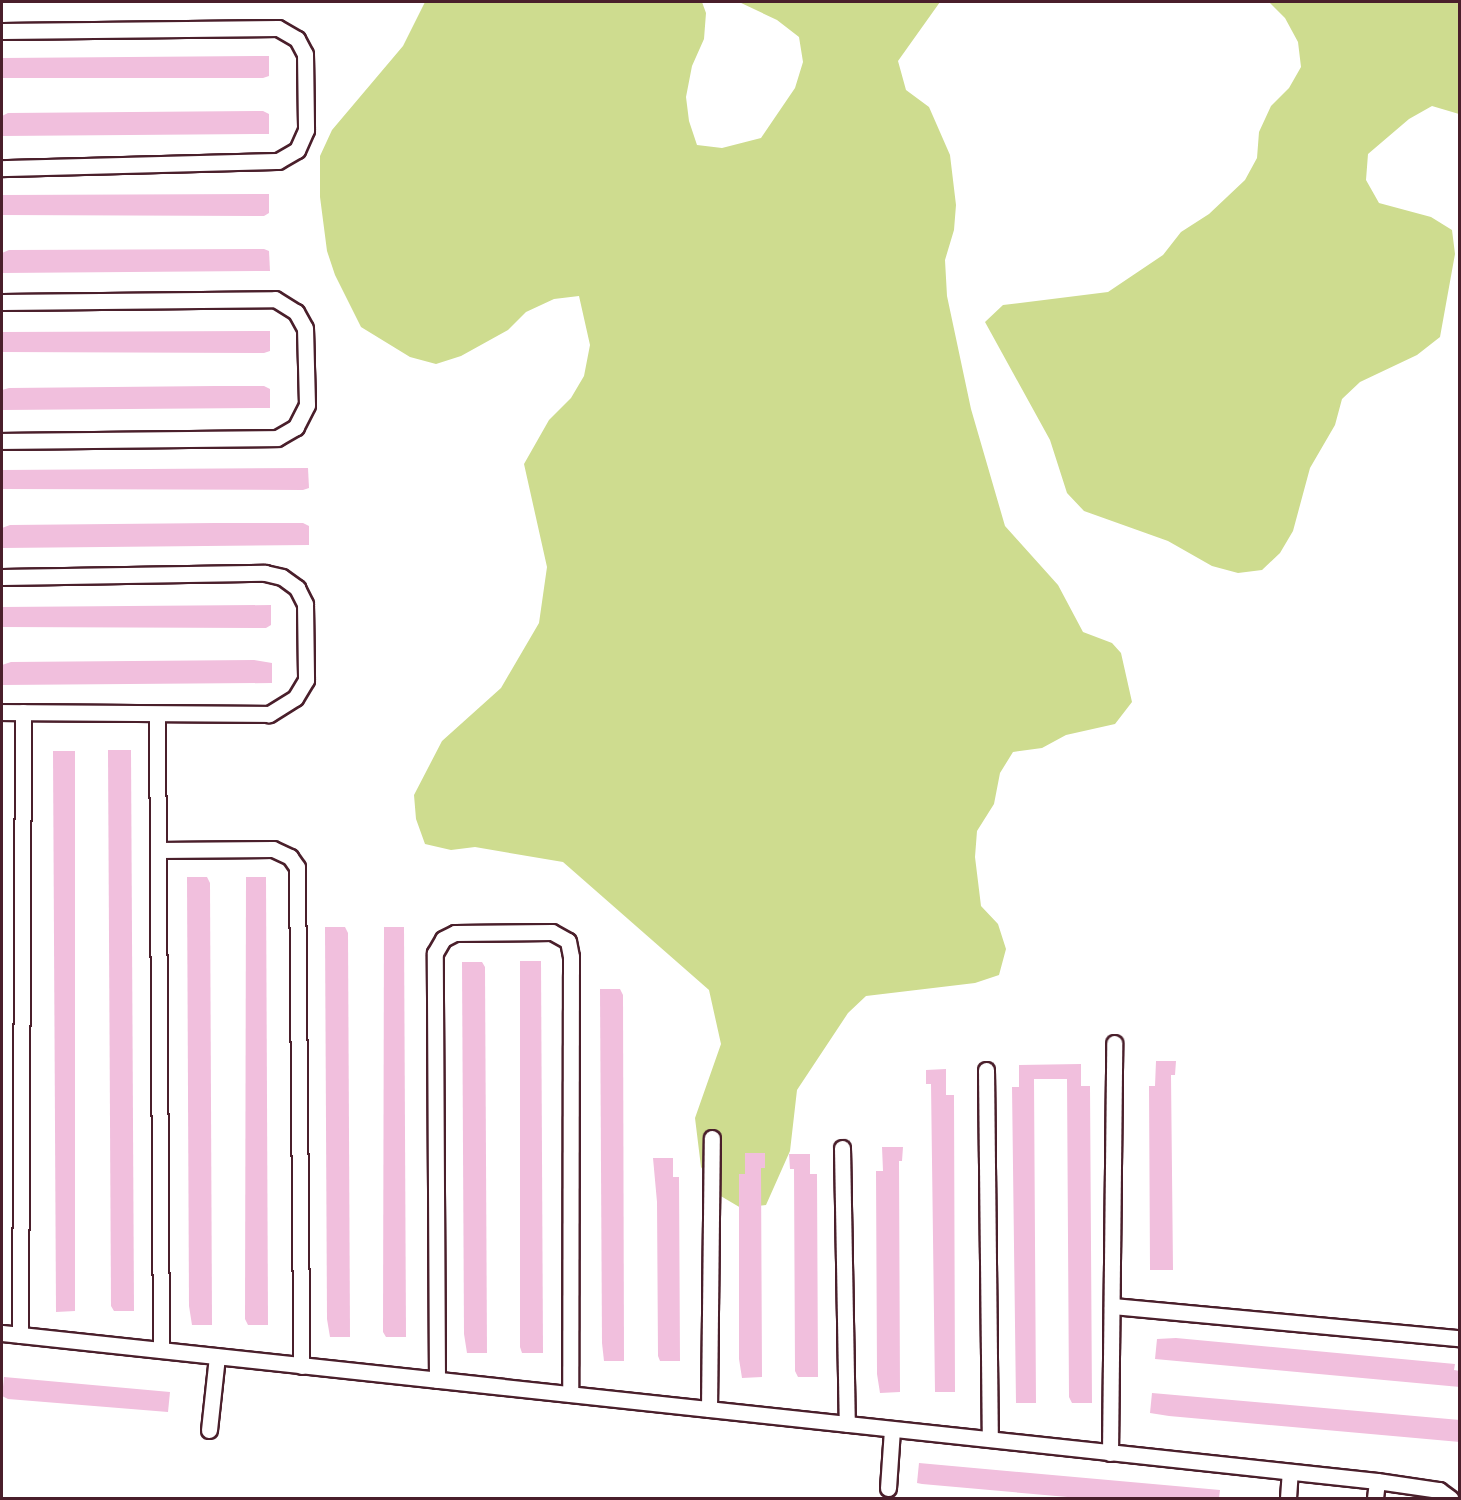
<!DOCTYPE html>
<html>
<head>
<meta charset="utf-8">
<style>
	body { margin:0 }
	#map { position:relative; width:1461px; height:1500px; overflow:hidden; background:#fff; font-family:"Patrick Hand",sans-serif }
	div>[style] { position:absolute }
	.green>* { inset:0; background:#cedc8f }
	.building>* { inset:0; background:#f1bfdd }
	.roads { filter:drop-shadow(2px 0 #4a1f2b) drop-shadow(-2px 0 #4a1f2b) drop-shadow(0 2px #4a1f2b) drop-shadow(0 -2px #4a1f2b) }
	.street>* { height:15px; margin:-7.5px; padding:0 7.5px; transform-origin:7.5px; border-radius:7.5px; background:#fff }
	span { translate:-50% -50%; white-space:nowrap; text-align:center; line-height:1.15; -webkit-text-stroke:5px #fff; paint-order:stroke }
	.frame { position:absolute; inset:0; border:3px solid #4a1f2b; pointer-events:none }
</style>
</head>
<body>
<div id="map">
	<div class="green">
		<div style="clip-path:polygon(425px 2px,702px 2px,706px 13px,704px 39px,692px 66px,686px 97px,689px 121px,697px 145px,722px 148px,761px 138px,795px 88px,803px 62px,799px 37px,777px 20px,739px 2px,940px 2px,898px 61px,906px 90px,929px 107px,950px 155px,956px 205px,954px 230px,945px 260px,947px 296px,971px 409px,1005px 526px,1058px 585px,1083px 632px,1112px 643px,1121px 653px,1132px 702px,1115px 724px,1066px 735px,1042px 748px,1013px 752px,1000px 773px,994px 804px,977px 831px,975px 857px,981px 906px,998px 924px,1006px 949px,999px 975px,975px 983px,866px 996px,848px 1013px,797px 1090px,790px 1151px,766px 1205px,741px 1208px,719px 1195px,701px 1167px,695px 1118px,721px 1044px,709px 990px,563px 862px,475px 847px,451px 850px,425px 844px,416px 819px,414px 795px,442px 741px,501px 688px,539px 623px,547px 567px,524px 464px,549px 420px,571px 398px,584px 376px,590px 345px,579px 296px,554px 299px,526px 312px,508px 330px,461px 356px,436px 364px,410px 357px,361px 327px,335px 275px,327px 251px,320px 197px,320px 156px,332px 130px,403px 46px)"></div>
		<div style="clip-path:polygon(1269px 2px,1459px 2px,1459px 114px,1432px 106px,1409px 119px,1368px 154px,1366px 180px,1379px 203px,1431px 217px,1452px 230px,1455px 254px,1440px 337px,1417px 355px,1360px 382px,1342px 399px,1335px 425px,1310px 468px,1293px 531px,1280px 553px,1262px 570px,1238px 573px,1212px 566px,1168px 541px,1084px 511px,1067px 493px,1050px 440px,985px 322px,1003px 305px,1108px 292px,1163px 255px,1181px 232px,1209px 214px,1245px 180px,1257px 158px,1259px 132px,1271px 106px,1289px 88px,1301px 67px,1298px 42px,1285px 18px)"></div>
	</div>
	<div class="building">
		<div style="clip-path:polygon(269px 56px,269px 76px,263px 78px,2px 78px,2px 58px)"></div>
		<div style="clip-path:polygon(263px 111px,269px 114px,269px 134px,2px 136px,2px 116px,8px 113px)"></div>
		<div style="clip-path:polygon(269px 194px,269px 213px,264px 216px,2px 215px,2px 195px)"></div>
		<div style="clip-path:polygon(264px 249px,269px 251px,270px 271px,2px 273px,2px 253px,9px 250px)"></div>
		<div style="clip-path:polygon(270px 331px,270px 351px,264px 353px,2px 352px,2px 332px)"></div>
		<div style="clip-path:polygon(215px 386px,264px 386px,270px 389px,270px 408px,2px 410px,2px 390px,9px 388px)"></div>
		<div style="clip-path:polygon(308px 468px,309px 488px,303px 490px,2px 489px,2px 470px)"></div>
		<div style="clip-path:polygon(215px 523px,303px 523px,309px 526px,309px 545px,2px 548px,2px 528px,10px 525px)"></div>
		<div style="clip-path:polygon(271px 605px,271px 625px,266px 628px,2px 627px,2px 607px)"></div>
		<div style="clip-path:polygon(254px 660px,272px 663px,272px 683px,2px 685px,2px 665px,11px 662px)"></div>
		<div style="clip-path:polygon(108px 750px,131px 750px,134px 1311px,114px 1311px,111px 1306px)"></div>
		<div style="clip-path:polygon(53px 751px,75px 751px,75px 1311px,56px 1312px)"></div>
		<div style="clip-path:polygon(187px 877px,207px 877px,210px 883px,212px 1325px,192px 1325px,189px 1306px)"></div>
		<div style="clip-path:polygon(246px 877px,266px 877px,268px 1325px,248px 1325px,245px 1319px)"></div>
		<div style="clip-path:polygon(325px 927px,345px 927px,348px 933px,350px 1337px,330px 1337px,327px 1319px)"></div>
		<div style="clip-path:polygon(384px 927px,404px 927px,406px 1337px,386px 1337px,383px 1332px)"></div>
		<div style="clip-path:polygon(520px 961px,541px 961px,543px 1353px,522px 1353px,520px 1347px)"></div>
		<div style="clip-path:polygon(462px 962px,482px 962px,485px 967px,487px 1353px,467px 1353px,464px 1334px)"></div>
		<div style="clip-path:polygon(600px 989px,620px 989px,623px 995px,624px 1361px,604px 1361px,602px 1343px)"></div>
		<div style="clip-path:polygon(1156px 1061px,1176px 1061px,1175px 1075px,1171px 1075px,1173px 1270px,1150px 1270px,1149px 1086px,1155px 1086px)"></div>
		<div style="clip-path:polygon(1081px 1064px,1081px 1086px,1090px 1086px,1092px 1403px,1072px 1403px,1069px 1397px,1067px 1079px,1034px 1079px,1036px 1403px,1016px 1403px,1012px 1087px,1019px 1087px,1019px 1065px)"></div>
		<div style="clip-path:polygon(946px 1069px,946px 1095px,954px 1095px,955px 1392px,935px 1392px,931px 1084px,926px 1084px,926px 1070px)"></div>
		<div style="clip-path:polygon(882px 1147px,903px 1147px,902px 1161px,899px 1161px,900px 1392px,880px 1393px,877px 1374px,876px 1171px,883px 1171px)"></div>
		<div style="clip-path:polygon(745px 1153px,765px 1153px,765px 1168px,761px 1168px,762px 1377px,742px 1378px,739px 1359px,739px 1174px,745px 1174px)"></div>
		<div style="clip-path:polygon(789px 1154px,810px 1154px,810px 1174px,817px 1174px,818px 1377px,798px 1377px,795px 1371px,794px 1169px,790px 1169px)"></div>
		<div style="clip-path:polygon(653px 1158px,673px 1158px,673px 1177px,679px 1177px,680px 1361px,660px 1361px,658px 1356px,657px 1202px)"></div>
		<div style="clip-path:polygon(1176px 1338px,1455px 1364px,1454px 1370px,1460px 1371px,1460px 1387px,1155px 1359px,1157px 1339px)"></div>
		<div style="clip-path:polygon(4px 1377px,170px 1392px,168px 1412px,8px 1399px,2px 1396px)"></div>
		<div style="clip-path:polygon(1152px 1393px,1460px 1420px,1460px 1442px,1169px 1416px,1150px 1413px)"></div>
		<div style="clip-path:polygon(919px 1463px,1220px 1490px,1219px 1498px,1079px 1498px,922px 1484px,917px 1483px)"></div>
	</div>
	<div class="roads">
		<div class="street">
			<div style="left:2px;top:31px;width:276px;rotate:-0.6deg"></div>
			<div style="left:278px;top:28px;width:22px;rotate:30deg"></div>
			<div style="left:297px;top:39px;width:17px;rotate:62deg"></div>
			<div style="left:305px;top:54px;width:76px;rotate:89.2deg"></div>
			<div style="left:306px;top:130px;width:22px;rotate:114deg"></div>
			<div style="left:297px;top:150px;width:22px;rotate:150deg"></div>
			<div style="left:278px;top:161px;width:276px;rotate:178.5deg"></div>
			<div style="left:2px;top:302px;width:273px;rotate:-0.6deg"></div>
			<div style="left:275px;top:299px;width:25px;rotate:32deg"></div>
			<div style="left:296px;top:312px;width:18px;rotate:61deg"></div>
			<div style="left:305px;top:328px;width:77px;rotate:88.5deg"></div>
			<div style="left:307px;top:405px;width:25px;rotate:117deg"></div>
			<div style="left:296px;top:427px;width:22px;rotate:150deg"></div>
			<div style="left:277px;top:438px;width:275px;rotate:179.4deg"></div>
			<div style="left:2px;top:577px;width:263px;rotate:-0.9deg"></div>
			<div style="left:265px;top:573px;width:17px;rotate:13deg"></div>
			<div style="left:282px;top:577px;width:19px;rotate:36deg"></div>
			<div style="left:297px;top:588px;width:18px;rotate:63deg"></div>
			<div style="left:305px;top:604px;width:76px;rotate:89.2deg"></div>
			<div style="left:306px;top:680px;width:21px;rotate:121deg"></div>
			<div style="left:295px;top:698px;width:31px;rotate:148deg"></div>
			<div style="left:269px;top:714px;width:267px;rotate:-179.6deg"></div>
			<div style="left:157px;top:714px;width:636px;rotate:89.64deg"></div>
			<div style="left:158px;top:850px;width:115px;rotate:-0.5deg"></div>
			<div style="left:273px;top:849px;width:19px;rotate:25deg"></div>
			<div style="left:290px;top:857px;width:12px;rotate:55deg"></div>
			<div style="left:297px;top:867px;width:499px;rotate:89.5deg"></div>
			<div style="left:986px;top:1070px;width:369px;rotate:89.4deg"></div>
			<div style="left:842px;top:1148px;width:276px;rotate:89deg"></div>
			<div style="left:1112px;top:1306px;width:349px;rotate:5.3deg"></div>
			<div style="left:2px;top:1333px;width:1383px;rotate:6.14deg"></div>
			<div style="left:1377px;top:1481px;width:63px;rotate:8.3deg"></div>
			<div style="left:1439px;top:1490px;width:14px;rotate:36deg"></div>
			<div style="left:20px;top:1335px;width:623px;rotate:-89.72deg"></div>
			<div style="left:437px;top:1380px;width:427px;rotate:-90.3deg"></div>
			<div style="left:435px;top:953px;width:16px;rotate:-60deg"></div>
			<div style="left:443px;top:939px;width:13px;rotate:-27deg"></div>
			<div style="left:455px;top:933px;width:97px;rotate:-0.6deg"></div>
			<div style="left:552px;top:932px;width:18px;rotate:29deg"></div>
			<div style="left:568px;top:941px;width:16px;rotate:79deg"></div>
			<div style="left:571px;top:957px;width:437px;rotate:90.1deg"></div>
			<div style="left:709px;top:1409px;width:271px;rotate:-89.4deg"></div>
			<div style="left:209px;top:1430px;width:74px;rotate:-83.8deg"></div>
			<div style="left:1110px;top:1453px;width:410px;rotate:-89.4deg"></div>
			<div style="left:888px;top:1488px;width:59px;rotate:-86.1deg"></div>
			<div style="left:1288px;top:1498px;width:26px;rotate:-86deg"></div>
			<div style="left:1375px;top:1498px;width:17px;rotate:-83deg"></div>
		</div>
	</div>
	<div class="frame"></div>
</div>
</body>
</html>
